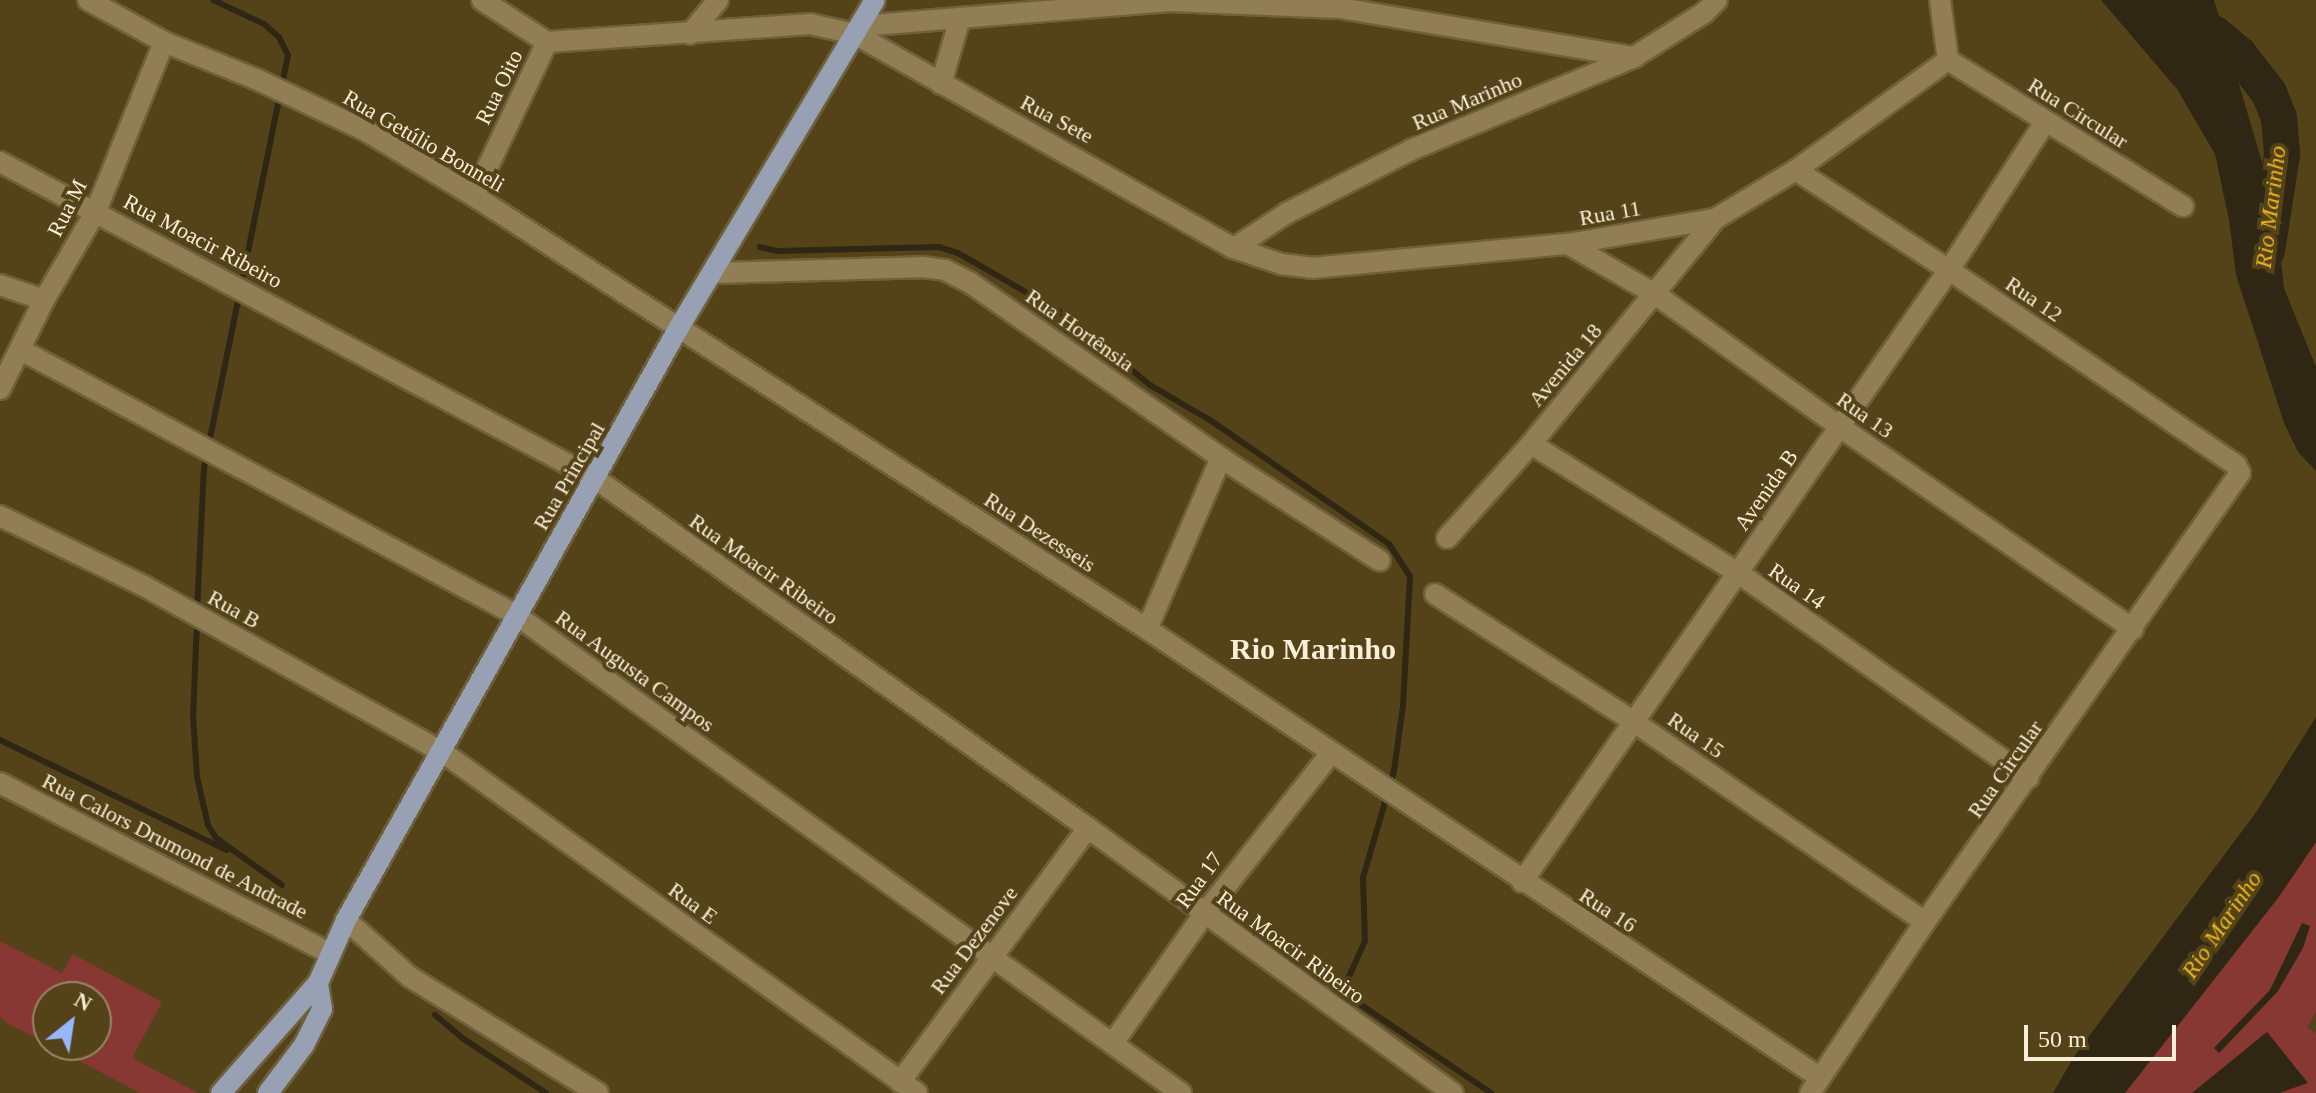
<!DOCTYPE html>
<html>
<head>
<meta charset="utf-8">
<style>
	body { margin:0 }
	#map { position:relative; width:2316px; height:1093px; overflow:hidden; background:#544319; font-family:Georgia,serif }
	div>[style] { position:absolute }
	.green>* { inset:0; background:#873833 }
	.water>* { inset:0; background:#2f2714 }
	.stream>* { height:6px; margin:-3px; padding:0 3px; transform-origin:3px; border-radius:3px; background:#2f2714 }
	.river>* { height:36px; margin:-18px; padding:0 18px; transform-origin:18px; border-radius:18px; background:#2f2714 }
	.roads { filter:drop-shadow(2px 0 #6f603c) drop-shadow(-2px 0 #6f603c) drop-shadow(0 2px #6f603c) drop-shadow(0 -2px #6f603c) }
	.minor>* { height:20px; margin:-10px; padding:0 10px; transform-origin:10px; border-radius:10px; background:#917e54 }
	.major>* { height:20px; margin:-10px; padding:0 10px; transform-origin:10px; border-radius:10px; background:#98a0b3 }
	span { translate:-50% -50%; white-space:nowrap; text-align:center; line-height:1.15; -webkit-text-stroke:8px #544319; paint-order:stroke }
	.street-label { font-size:22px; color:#f9eed8 }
	.water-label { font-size:24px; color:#ecb61d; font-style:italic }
	.district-label { font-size:30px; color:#f9eed8; font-weight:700 }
	.north { position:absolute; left:32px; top:981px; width:80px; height:80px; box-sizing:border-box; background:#544319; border:2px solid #968765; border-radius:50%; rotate:30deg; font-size:22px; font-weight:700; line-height:32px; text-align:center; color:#f9eed8 }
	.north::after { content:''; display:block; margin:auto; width:28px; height:36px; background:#97b6fd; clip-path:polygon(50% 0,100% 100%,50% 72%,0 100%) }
	.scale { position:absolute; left:2024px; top:1025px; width:152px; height:36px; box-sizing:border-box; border:4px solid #f9eed8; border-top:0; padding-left:10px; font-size:24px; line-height:28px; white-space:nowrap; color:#f9eed8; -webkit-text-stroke:6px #544319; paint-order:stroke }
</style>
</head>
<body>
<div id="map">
	<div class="green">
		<div style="clip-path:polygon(evenodd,2316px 842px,2316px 1012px,2307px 1027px,2316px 1033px,2316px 1093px,2279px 1093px,2307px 1083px,2267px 1032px,2192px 1093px,2125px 1093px,2278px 898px,2316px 842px,2303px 923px,2278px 991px,2219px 1053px,2270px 990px,2303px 923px)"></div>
		<div style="clip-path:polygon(0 941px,62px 973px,73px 954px,162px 1002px,132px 1058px,198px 1093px,140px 1093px,50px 1045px,96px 1045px,96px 997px,48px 997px,48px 1044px,5px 1022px,0 1017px)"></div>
	</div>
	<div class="water">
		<div style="clip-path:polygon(2101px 0,2214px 0,2275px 206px,2284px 288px,2316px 367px,2316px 471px,2298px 452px,2284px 423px,2236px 275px,2229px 220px,2215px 154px,2177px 89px)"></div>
		<div style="clip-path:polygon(2316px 717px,2316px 842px,2278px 898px,2125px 1093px,2053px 1093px,2075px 1055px,2257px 811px)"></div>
		<div style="clip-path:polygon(2302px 923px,2310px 926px,2303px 948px,2278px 991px,2219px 1053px,2214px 1048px,2270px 990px)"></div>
		<div style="clip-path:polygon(2267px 1032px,2308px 1083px,2279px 1093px,2192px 1093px)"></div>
	</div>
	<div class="stream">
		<div style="left:760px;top:247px;width:17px;rotate:13deg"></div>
		<div style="left:777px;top:251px;width:162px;rotate:-1.4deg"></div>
		<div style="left:939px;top:247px;width:20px;rotate:18deg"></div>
		<div style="left:958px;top:253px;width:118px;rotate:30deg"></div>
		<div style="left:1060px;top:312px;width:116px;rotate:39deg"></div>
		<div style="left:1150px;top:385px;width:69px;rotate:30.3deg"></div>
		<div style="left:1210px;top:420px;width:218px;rotate:34.7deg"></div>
		<div style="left:1389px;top:544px;width:38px;rotate:57deg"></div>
		<div style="left:1410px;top:576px;width:130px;rotate:93.1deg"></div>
		<div style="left:1403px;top:706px;width:66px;rotate:97.9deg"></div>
		<div style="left:1394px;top:771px;width:111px;rotate:106.2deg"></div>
		<div style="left:1363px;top:878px;width:63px;rotate:88.2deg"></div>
		<div style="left:1365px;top:941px;width:56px;rotate:114.3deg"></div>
		<div style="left:1342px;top:992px;width:180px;rotate:34.1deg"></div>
		<div style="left:197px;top:611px;width:143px;rotate:-87.2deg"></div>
		<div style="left:204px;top:468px;width:421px;rotate:-78.5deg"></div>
		<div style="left:288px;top:55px;width:20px;rotate:-117deg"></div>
		<div style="left:279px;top:37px;width:20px;rotate:-139deg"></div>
		<div style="left:264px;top:24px;width:56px;rotate:-154.8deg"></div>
		<div style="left:197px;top:622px;width:94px;rotate:92.4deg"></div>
		<div style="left:193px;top:716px;width:61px;rotate:86.2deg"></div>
		<div style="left:197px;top:777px;width:49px;rotate:77.1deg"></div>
		<div style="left:208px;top:825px;width:15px;rotate:58deg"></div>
		<div style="left:216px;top:838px;width:81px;rotate:35.5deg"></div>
		<div style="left:0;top:740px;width:252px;rotate:25.9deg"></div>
		<div style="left:435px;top:1015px;width:35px;rotate:40deg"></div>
		<div style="left:462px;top:1038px;width:100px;rotate:33.2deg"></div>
	</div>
	<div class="river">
		<div style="left:2168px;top:0;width:10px;rotate:73deg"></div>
		<div style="left:2171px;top:10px;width:50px;rotate:28.6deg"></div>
		<div style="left:2215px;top:34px;width:31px;rotate:40deg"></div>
		<div style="left:2239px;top:54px;width:49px;rotate:52.4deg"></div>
		<div style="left:2269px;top:93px;width:27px;rotate:68deg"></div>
		<div style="left:2279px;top:118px;width:37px;rotate:85deg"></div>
		<div style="left:2282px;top:155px;width:97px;rotate:98.9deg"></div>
	</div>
	<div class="roads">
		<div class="minor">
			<div style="left:88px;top:0;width:87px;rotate:28.9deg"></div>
			<div style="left:164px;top:42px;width:99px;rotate:21.9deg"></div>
			<div style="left:256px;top:79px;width:124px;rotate:25.3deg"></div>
			<div style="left:368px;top:132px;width:124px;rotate:31.1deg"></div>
			<div style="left:474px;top:196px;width:800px;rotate:32.76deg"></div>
			<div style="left:1147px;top:629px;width:808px;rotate:33.69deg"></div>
			<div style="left:482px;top:0;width:77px;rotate:32.9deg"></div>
			<div style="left:547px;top:42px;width:264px;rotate:-3.9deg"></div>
			<div style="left:810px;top:24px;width:46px;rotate:12.5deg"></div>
			<div style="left:855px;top:34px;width:435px;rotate:29.5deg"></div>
			<div style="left:1234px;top:248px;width:50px;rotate:18.8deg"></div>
			<div style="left:1281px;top:264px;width:31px;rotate:7deg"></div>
			<div style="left:1312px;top:268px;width:257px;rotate:-5.4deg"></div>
			<div style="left:1568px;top:244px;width:149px;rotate:-9.7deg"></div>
			<div style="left:1715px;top:219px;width:95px;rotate:-31.2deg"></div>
			<div style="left:1796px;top:170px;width:188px;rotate:-35.9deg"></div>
			<div style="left:1940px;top:0;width:61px;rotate:82.4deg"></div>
			<div style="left:860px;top:26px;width:311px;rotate:-4.6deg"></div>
			<div style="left:1170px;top:1px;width:170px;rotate:2.4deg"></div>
			<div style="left:1340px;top:8px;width:298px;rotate:9.5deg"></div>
			<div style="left:690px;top:34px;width:44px;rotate:-50.5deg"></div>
			<div style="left:1948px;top:60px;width:277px;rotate:31.9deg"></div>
			<div style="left:941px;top:84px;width:69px;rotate:-73.9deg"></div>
			<div style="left:0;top:162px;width:675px;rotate:28.01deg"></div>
			<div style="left:596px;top:479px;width:603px;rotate:35.35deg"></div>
			<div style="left:1088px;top:828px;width:451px;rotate:36deg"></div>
			<div style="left:1796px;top:170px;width:183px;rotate:33.2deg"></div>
			<div style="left:1949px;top:270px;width:347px;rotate:34.2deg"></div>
			<div style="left:2236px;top:465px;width:9px;rotate:63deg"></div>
			<div style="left:2240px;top:473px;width:548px;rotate:125.05deg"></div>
			<div style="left:1925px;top:922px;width:206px;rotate:123.9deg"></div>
			<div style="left:474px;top:196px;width:170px;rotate:-64.6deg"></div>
			<div style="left:1568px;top:244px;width:100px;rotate:29.9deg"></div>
			<div style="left:1655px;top:294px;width:228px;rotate:35.7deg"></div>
			<div style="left:1840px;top:427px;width:356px;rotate:34.6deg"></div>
			<div style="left:1234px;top:248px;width:64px;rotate:-33.4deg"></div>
			<div style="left:1287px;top:213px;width:139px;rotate:-26.9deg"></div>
			<div style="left:1411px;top:150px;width:242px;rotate:-22.6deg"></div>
			<div style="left:1634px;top:57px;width:83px;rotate:-32.2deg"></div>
			<div style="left:1704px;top:13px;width:18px;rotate:-45deg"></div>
			<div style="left:713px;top:273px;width:209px;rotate:-1.6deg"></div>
			<div style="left:922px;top:267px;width:23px;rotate:7deg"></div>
			<div style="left:945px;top:270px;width:27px;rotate:27deg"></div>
			<div style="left:969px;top:282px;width:307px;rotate:34.9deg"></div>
			<div style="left:1221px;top:458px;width:189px;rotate:32.9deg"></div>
			<div style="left:0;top:285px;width:46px;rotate:18.8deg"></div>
			<div style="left:21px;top:350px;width:561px;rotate:28.16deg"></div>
			<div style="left:516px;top:615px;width:819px;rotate:35.71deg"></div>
			<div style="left:0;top:389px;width:99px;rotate:-63.7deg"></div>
			<div style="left:44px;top:300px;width:103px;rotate:-59.7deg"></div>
			<div style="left:96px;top:211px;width:182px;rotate:-68.1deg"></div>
			<div style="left:1531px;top:444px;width:243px;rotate:31.9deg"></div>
			<div style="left:1737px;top:572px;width:357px;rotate:35.2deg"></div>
			<div style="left:0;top:516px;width:160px;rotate:25.9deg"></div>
			<div style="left:144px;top:586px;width:340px;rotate:29.1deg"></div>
			<div style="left:441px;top:751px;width:586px;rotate:35.7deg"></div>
			<div style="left:1447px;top:538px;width:126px;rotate:-48.2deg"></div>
			<div style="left:1531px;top:444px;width:291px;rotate:-50.7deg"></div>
			<div style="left:1435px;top:594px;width:237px;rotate:32.7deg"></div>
			<div style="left:1634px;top:722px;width:353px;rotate:34.5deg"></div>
			<div style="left:1147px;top:629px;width:186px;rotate:-66.6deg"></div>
			<div style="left:0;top:783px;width:370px;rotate:27.3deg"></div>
			<div style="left:1522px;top:882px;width:746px;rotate:-55.1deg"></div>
			<div style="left:1949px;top:270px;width:176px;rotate:-57deg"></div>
			<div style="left:346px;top:920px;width:86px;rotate:41.7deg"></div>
			<div style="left:410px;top:977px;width:221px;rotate:31.7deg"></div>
			<div style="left:1113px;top:1043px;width:158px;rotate:-54.8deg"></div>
			<div style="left:1204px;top:914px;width:206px;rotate:-51.7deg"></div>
			<div style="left:900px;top:1082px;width:316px;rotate:-53.5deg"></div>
		</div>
		<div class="major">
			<div style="left:221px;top:1093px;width:147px;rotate:-48.6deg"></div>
			<div style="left:318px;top:983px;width:69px;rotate:-66deg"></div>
			<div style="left:346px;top:920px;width:678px;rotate:-60.67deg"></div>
			<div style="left:678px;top:329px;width:383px;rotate:-59.1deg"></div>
			<div style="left:268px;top:1093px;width:60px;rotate:-53.1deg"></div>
			<div style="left:304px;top:1045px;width:40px;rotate:-63.4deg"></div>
			<div style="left:322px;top:1009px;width:26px;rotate:-99deg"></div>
		</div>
	</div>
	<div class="street-label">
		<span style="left:499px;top:87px;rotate:-64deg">Rua Oito</span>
		<span style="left:1467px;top:101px;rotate:-23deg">Rua Marinho</span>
		<span style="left:2078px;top:113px;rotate:32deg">Rua Circular</span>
		<span style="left:1057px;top:119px;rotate:28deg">Rua Sete</span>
		<span style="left:424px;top:141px;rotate:30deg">Rua Getúlio Bonneli</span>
		<span style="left:67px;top:208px;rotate:-63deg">Rua M</span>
		<span style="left:1610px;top:213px;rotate:-10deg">Rua 11</span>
		<span style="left:203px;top:241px;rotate:28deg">Rua Moacir Ribeiro</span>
		<span style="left:2034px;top:299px;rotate:34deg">Rua 12</span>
		<span style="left:1080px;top:330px;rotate:35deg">Rua Hortênsia</span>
		<span style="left:1565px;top:365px;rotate:-50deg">Avenida 18</span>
		<span style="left:1865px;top:415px;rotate:35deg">Rua 13</span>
		<span style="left:569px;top:476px;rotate:-60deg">Rua Principal</span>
		<span style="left:1766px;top:490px;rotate:-55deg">Avenida B</span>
		<span style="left:1040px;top:532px;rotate:33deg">Rua Dezesseis</span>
		<span style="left:764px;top:569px;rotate:35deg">Rua Moacir Ribeiro</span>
		<span style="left:1797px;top:586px;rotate:35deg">Rua 14</span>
		<span style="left:234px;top:609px;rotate:29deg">Rua B</span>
		<span style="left:635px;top:671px;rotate:36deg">Rua Augusta Campos</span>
		<span style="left:1696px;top:735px;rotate:35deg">Rua 15</span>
		<span style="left:2005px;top:769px;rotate:-55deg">Rua Circular</span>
		<span style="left:175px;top:846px;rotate:27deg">Rua Calors Drumond de Andrade</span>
		<span style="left:1199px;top:880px;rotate:-54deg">Rua 17</span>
		<span style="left:693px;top:903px;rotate:36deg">Rua E</span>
		<span style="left:1608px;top:910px;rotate:33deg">Rua 16</span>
		<span style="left:974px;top:940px;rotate:-53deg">Rua Dezenove</span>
		<span style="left:1291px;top:947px;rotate:36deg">Rua Moacir Ribeiro</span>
	</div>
	<div class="water-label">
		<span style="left:2271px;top:207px;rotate:-83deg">Rio Marinho</span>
		<span style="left:2222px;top:925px;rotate:-56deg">Rio Marinho</span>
	</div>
	<div class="district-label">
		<span style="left:1313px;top:649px">Rio Marinho</span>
	</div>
	<div class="north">N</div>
	<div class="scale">50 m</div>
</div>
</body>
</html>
